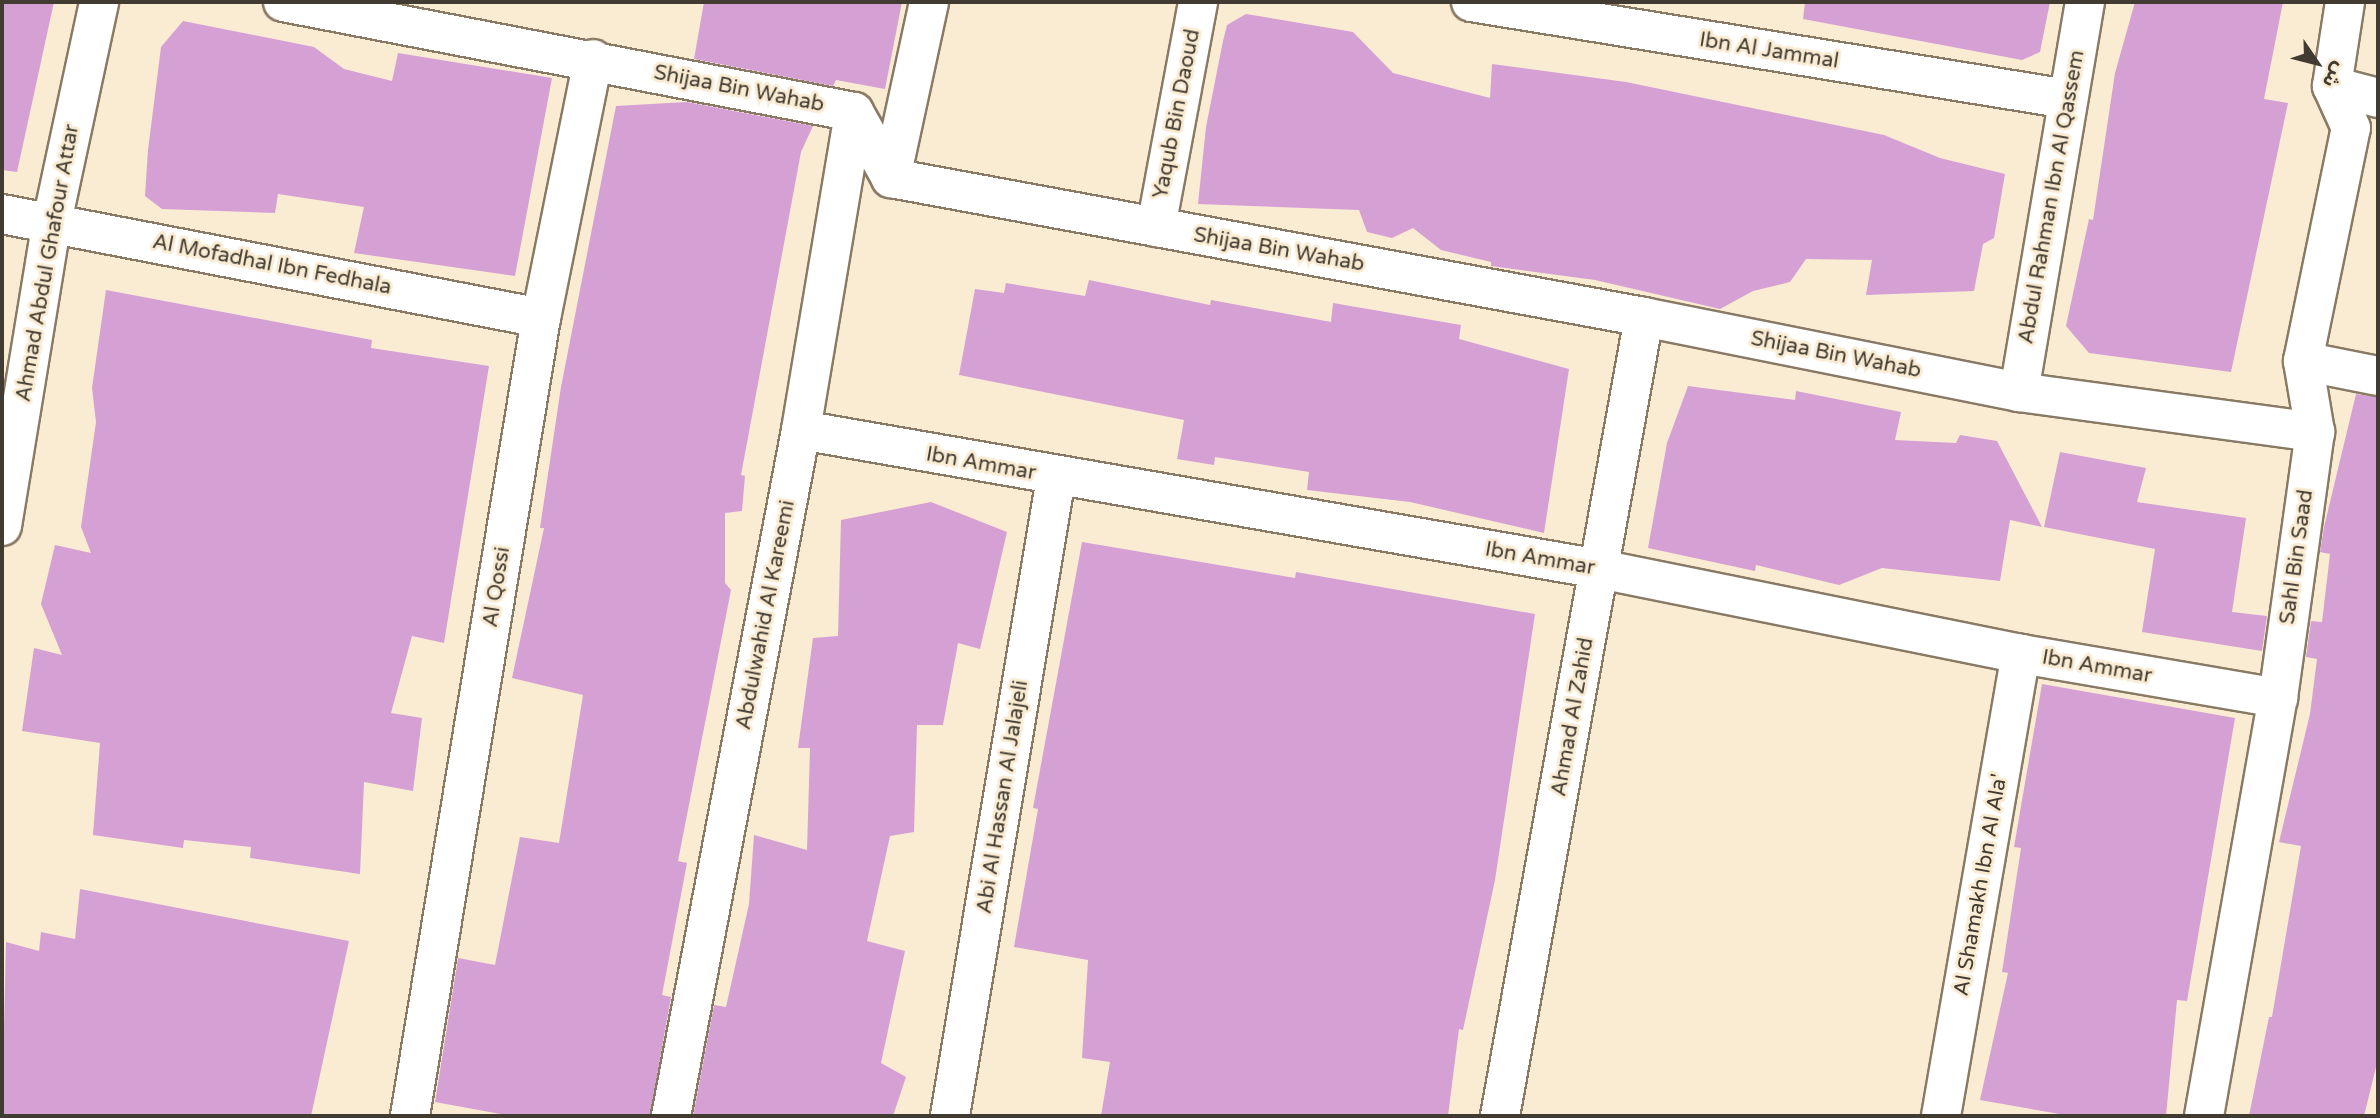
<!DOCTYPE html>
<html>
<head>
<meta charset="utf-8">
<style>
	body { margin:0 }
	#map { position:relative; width:2380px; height:1118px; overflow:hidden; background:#faebd3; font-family:"Varela Round","Noto Sans Arabic",sans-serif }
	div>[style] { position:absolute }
	.building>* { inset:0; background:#d5a1d5 }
	.roads { filter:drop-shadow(2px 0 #887a65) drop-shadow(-2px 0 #887a65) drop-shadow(0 2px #887a65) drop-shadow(0 -2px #887a65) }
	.minor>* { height:38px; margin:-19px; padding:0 19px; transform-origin:19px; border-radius:19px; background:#fff }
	span { translate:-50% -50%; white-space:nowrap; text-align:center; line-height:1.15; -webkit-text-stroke:6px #faebd3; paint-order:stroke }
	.street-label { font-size:21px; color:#413b31 }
	.frame { position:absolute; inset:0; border:4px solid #413b31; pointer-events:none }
	.north { position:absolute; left:2282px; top:28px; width:70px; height:70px; -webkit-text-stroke:5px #faebd3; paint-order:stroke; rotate:125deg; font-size:19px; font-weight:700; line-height:28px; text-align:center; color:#413b31 }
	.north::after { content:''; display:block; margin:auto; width:24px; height:32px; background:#413b31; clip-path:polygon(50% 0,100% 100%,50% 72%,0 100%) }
</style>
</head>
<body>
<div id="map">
	<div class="building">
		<div style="clip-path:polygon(2px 2px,54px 2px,17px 172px,2px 170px)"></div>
		<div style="clip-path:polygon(704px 2px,902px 2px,885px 89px,836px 80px,833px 86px,694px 59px)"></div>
		<div style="clip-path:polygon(1805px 2px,2050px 2px,2040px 52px,2022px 60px,1803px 19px)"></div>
		<div style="clip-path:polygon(2135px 2px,2283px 2px,2264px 99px,2288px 103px,2231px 372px,2089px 353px,2066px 326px,2089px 219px,2093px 220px,2115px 73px)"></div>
		<div style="clip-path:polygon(1246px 14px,1353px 32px,1393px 73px,1490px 98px,1492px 64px,1626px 82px,1884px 135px,1940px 158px,2005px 174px,1994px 238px,1983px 244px,1974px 291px,1866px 295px,1872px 260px,1806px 259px,1790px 282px,1753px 291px,1720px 309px,1595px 280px,1491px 266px,1491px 262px,1441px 250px,1413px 228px,1392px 238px,1367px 232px,1359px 210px,1198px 204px,1206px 127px,1223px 41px,1227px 25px)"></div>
		<div style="clip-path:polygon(183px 21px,314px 47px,344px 69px,392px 81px,398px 53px,552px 78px,515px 276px,354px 253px,364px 207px,278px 194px,275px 213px,162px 209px,145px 196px,148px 150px,161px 47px)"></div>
		<div style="clip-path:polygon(687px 102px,813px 126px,801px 152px,741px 475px,745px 476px,742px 511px,725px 513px,725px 583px,731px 590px,678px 861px,687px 863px,662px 995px,671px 997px,650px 1116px,511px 1116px,435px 1102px,458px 958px,495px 965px,520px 837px,559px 843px,583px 695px,512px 678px,544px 528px,540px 528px,561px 387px,616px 106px)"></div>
		<div style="clip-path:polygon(1089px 280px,1210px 305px,1211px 300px,1331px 322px,1333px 303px,1461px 325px,1459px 339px,1569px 369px,1544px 533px,1410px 502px,1307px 490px,1309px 472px,1215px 457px,1214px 465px,1177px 459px,1184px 420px,959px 375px,975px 289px,1004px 293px,1006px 283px,1085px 296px)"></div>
		<div style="clip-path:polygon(106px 290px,372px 340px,371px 348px,489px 366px,444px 643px,412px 636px,391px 713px,422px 718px,413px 791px,364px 782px,360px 874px,250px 858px,251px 847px,184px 840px,183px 848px,93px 835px,100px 743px,22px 731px,34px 648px,62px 655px,41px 604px,55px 545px,91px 553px,81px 527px,96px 422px,92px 388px)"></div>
		<div style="clip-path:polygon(1688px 386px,1795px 400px,1796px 391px,1901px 412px,1895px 440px,1956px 443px,1960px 435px,1997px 441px,2042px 527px,2010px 520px,2000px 581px,1882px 568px,1839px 585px,1756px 565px,1755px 571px,1648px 548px,1667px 443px)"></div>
		<div style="clip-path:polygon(2356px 394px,2378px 397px,2378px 1059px,2364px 1116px,2249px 1116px,2269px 1017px,2272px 1017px,2301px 846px,2279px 842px,2310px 714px,2317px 659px,2306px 657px,2311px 621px,2322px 622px,2330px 554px,2320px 552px,2324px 527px)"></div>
		<div style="clip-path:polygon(2060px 452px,2146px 468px,2137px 502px,2246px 518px,2232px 612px,2267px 616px,2262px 651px,2142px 632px,2155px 549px,2044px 527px)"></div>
		<div style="clip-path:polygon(931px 502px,1007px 532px,980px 649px,958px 643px,943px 725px,917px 725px,914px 832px,890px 836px,867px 941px,905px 951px,881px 1063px,906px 1077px,893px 1116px,693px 1116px,714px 1005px,726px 1007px,749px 904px,754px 835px,807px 850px,810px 748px,798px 748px,813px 638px,838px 636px,841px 520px)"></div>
		<div style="clip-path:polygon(1082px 542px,1295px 578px,1296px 572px,1535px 614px,1495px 880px,1463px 1030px,1459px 1029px,1448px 1116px,1101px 1116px,1110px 1062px,1082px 1058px,1088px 960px,1014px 947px,1038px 809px,1033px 808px)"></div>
		<div style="clip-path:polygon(2042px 684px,2235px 718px,2187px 1001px,2177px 1000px,2166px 1116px,2071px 1116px,1980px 1100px,2008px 973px,2002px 972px,2021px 848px,2014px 847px)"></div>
		<div style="clip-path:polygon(80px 889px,349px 941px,311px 1116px,2px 1116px,6px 942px,39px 951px,41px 932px,75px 939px)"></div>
	</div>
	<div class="roads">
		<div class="minor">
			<div style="left:283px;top:2px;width:581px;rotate:10.9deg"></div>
			<div style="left:854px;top:112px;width:76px;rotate:60.7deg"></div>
			<div style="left:891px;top:178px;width:766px;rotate:10.46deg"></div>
			<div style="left:1644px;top:317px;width:382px;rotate:11.3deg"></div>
			<div style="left:2019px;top:392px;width:299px;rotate:7.7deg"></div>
			<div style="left:1471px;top:2px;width:604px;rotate:9.24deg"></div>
			<div style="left:2332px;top:86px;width:48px;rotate:14.6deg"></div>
			<div style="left:891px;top:178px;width:180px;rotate:-77.8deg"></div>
			<div style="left:2px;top:214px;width:549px;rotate:10.92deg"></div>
			<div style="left:1156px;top:227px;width:229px;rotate:-79.4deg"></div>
			<div style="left:2303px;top:361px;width:76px;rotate:11.3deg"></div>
			<div style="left:2019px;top:392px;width:396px;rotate:-80.4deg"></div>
			<div style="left:801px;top:430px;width:810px;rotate:9.88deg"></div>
			<div style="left:1599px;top:569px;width:430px;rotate:11.4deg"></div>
			<div style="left:2021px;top:654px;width:261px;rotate:9.7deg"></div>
			<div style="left:2px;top:526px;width:308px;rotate:-80.7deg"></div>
			<div style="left:52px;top:222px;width:225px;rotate:-77.9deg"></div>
			<div style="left:410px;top:1116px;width:809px;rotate:-80.68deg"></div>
			<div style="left:541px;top:318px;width:264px;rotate:-78.6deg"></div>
			<div style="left:671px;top:1116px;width:698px;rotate:-79.27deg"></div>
			<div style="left:801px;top:430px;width:322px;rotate:-80.5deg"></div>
			<div style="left:950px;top:1116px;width:648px;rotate:-80.58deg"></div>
			<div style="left:1500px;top:1116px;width:812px;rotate:-79.78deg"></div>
			<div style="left:1941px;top:1116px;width:469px;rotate:-80.2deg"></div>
			<div style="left:2204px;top:1116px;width:424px;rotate:-80deg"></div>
			<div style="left:2278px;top:698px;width:269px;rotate:-82.1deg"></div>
			<div style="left:2315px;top:432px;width:72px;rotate:-99.6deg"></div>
			<div style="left:2303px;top:361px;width:238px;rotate:-78.4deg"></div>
			<div style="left:2351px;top:128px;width:46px;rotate:-114.3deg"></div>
			<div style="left:2332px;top:86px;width:85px;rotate:-81.2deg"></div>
		</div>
	</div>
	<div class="street-label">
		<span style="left:1769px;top:51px;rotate:9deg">Ibn Al Jammal</span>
		<span style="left:739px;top:89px;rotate:11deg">Shijaa Bin Wahab</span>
		<span style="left:1177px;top:114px;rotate:-79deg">Yaqub Bin Daoud</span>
		<span style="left:2052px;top:197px;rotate:-80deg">Abdul Rahman Ibn Al Qassem</span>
		<span style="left:1279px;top:250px;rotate:10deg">Shijaa Bin Wahab</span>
		<span style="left:48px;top:263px;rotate:-80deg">Ahmad Abdul Ghafour Attar</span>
		<span style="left:272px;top:265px;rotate:11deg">Al Mofadhal Ibn Fedhala</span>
		<span style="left:1836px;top:355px;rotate:11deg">Shijaa Bin Wahab</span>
		<span style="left:981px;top:464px;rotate:10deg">Ibn Ammar</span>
		<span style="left:2297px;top:557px;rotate:-82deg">Sahl Bin Saad</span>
		<span style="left:1540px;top:559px;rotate:10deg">Ibn Ammar</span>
		<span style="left:497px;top:587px;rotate:-81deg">Al Qossi</span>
		<span style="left:766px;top:615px;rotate:-79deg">Abdulwahid Al Kareemi</span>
		<span style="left:2097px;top:667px;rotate:10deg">Ibn Ammar</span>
		<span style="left:1573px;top:717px;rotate:-80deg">Ahmad Al Zahid</span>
		<span style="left:1003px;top:797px;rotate:-81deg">Abi Al Hassan Al Jalajeli</span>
		<span style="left:1981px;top:885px;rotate:-80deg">Al Shamakh Ibn Al Ala'</span>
	</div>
	<div class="frame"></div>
	<div class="north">ش</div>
</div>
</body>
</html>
